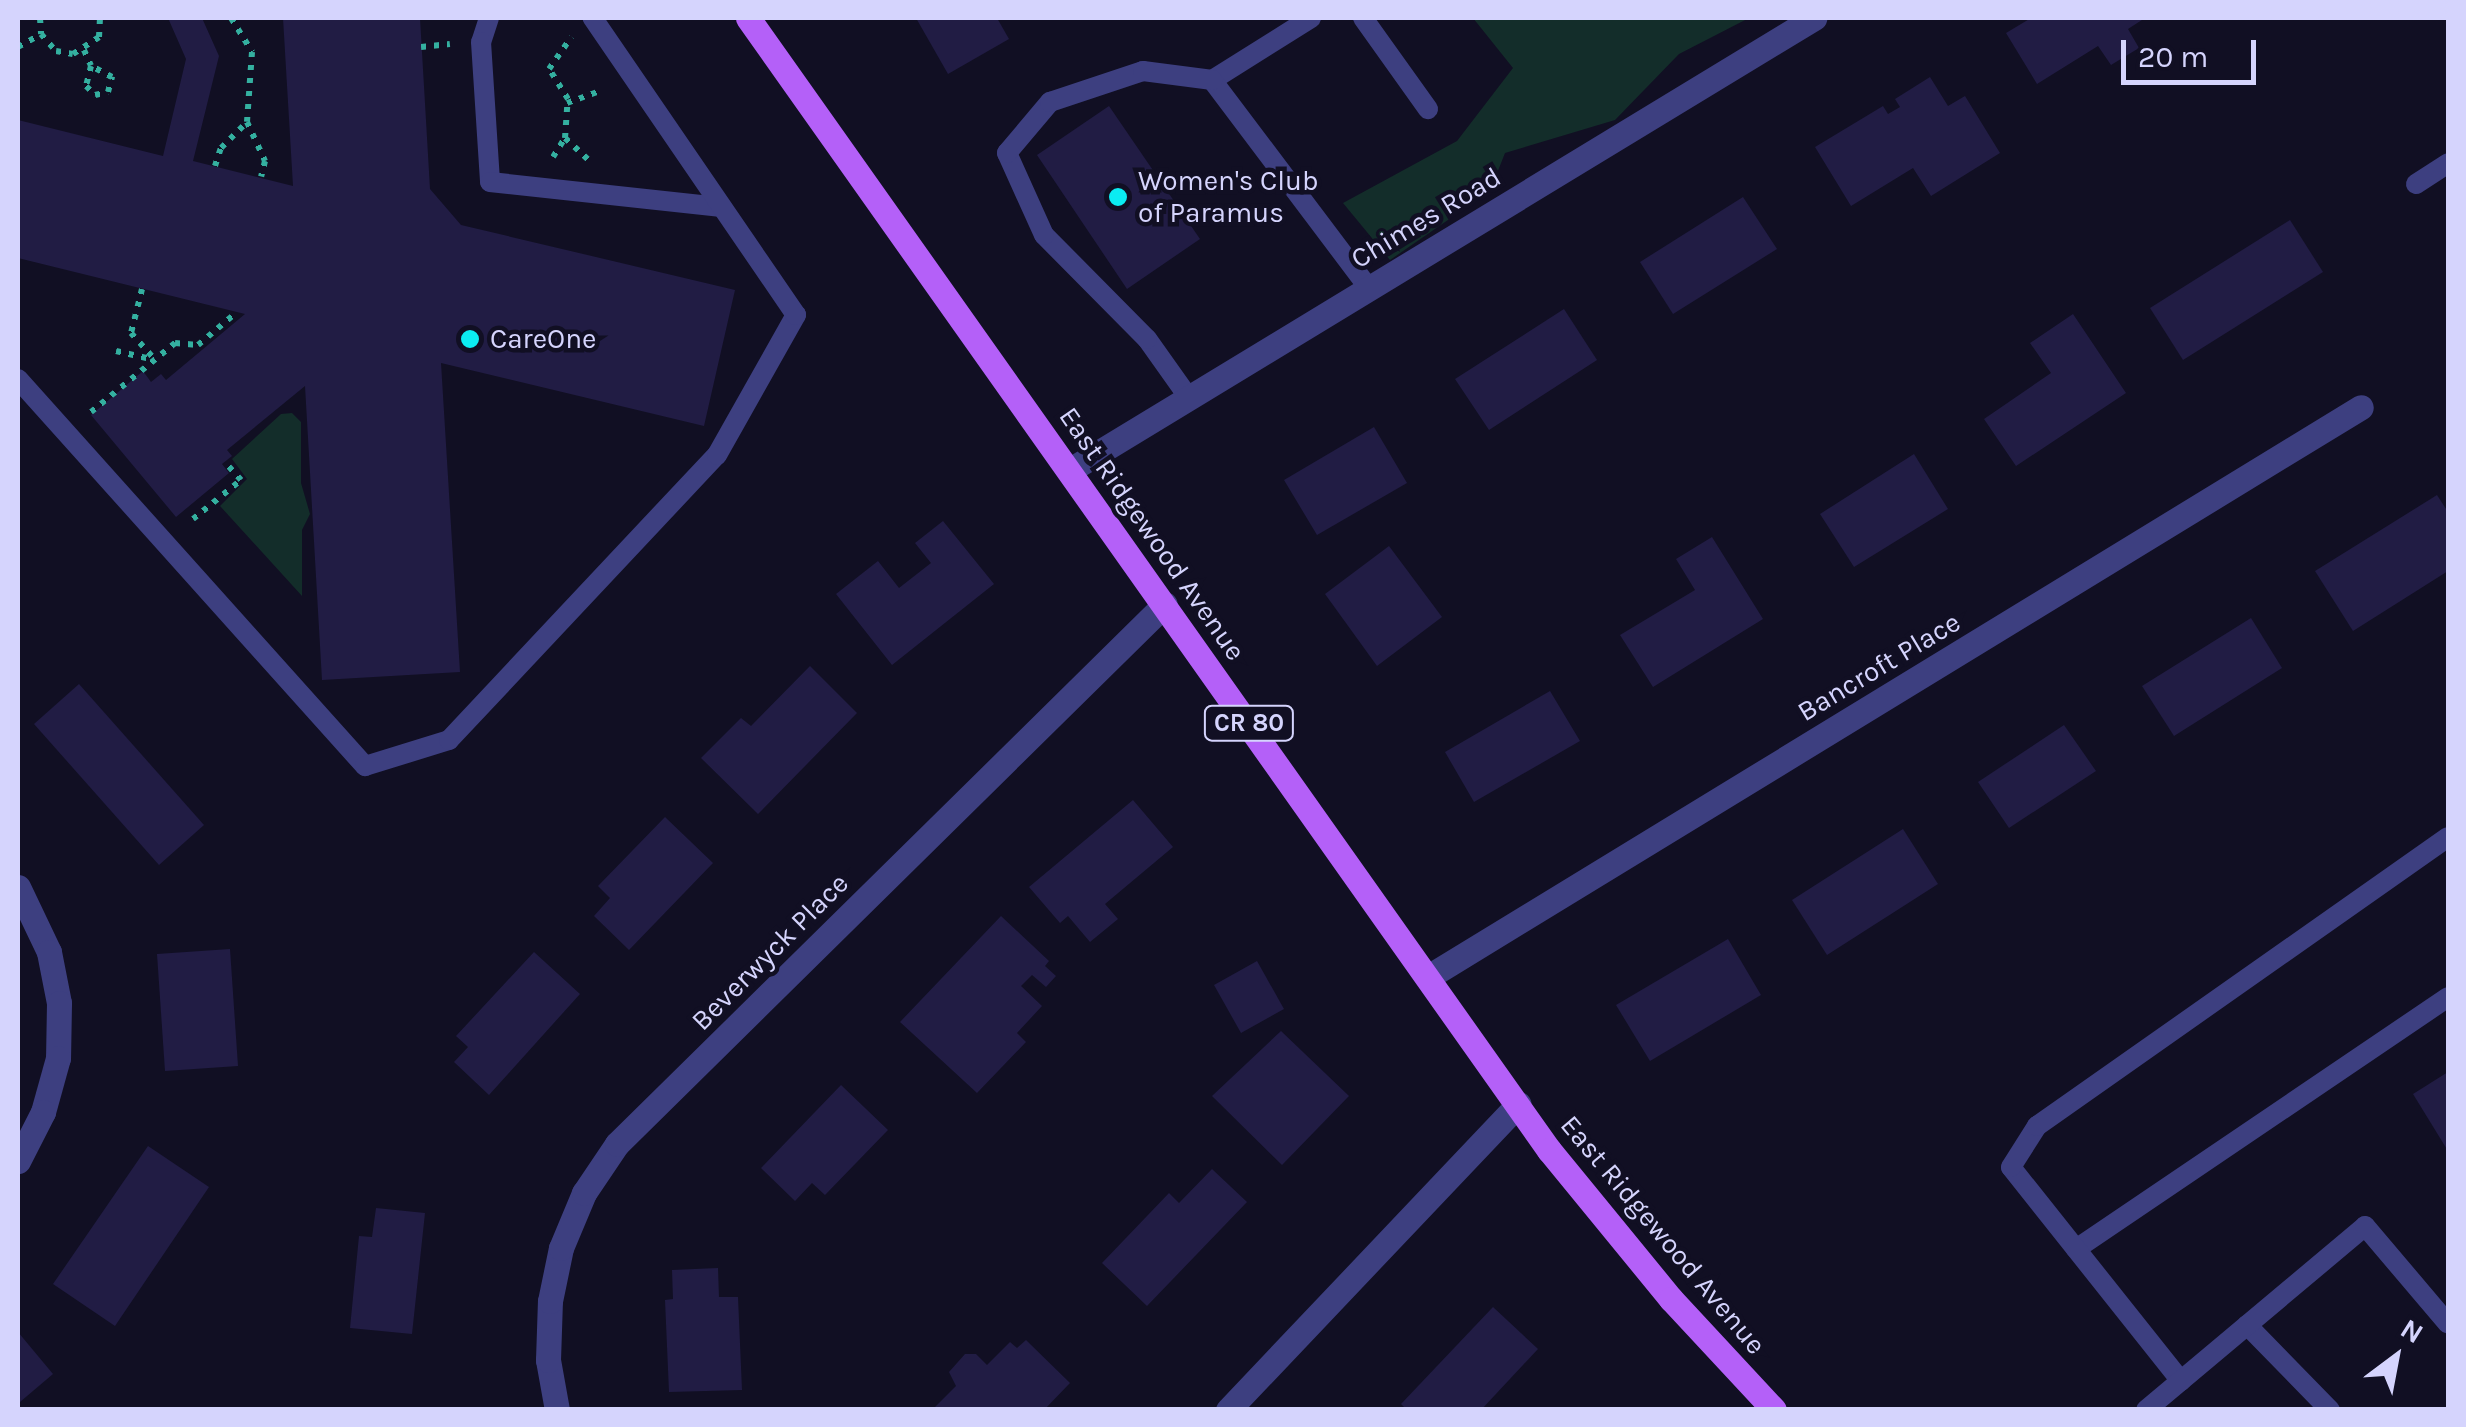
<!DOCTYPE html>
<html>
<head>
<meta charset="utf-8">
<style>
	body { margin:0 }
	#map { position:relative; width:2466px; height:1427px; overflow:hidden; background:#110f23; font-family:Karla,sans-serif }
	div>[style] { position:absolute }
	.green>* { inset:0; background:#132d2a }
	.building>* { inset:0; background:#211c44 }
	.path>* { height:6px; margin-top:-3px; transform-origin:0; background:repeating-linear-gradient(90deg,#34b0a0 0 5px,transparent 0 13px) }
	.lane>* { height:20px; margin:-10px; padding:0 10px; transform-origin:10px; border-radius:10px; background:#3d3f80 }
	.street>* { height:25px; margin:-12.5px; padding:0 12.5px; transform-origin:12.5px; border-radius:12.5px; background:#3d3f80 }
	.primary>* { height:25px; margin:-12.5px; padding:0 12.5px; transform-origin:12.5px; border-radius:12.5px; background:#b460f8 }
	.dots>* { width:28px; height:28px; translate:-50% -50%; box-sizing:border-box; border:5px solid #110f23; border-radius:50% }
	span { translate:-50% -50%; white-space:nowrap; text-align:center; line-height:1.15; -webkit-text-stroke:9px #110f23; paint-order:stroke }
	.shield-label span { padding:2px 8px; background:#110f23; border:2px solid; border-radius:8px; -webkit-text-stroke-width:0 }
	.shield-label { font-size:25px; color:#d5d4fd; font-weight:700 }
	.poi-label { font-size:28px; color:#d5d4fd }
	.left { translate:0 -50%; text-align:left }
	.street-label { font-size:28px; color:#d5d4fd }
	.frame { position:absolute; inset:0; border:20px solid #d5d4fd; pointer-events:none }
	.north { position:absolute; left:2346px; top:1307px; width:100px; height:100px; -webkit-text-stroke:8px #110f23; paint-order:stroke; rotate:32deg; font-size:28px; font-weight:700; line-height:40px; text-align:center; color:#d5d4fd }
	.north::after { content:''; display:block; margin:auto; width:35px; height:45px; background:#d5d4fd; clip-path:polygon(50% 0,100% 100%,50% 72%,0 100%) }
	.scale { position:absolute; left:2121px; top:40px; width:135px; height:45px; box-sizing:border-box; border:5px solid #d5d4fd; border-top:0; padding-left:12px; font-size:30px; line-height:35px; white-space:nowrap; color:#d5d4fd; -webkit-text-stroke:8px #110f23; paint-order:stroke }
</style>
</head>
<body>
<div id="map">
	<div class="green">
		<div style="clip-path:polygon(1473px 18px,1749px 18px,1679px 54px,1615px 120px,1505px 153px,1490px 191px,1390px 260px,1343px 203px,1457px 141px,1513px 68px)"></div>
		<div style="clip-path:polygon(292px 413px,301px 422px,301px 483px,310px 514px,302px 530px,302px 596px,220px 506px,247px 479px,232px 459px,281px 414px)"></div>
	</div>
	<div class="building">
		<div style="clip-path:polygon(168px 18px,202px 18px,219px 56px,193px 161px,293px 186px,283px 18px,420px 18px,430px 189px,461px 225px,735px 290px,704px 426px,441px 363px,460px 672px,322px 680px,305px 386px,227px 450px,232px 456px,222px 464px,229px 473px,176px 517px,91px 415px,143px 371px,151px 382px,161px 374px,166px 380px,245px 314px,18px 258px,18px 120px,163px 156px,186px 59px)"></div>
		<div style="clip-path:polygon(916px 18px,997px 18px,1009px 39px,948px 74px)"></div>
		<div style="clip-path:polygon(2031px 18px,2145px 18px,2128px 29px,2139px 48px,2111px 65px,2098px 46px,2037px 84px,2006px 33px)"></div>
		<div style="clip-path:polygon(1930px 77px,1948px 106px,1965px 96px,2000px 153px,1931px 196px,1913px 168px,1851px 206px,1815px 147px,1883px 106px,1888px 114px,1900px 107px,1895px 99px)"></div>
		<div style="clip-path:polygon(1109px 106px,1200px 239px,1127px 289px,1037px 155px)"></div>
		<div style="clip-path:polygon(1743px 197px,1777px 249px,1673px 314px,1640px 262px)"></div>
		<div style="clip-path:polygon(2290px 220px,2323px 272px,2183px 360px,2150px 308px)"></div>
		<div style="clip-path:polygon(1564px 309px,1597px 360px,1489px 430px,1455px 379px)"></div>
		<div style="clip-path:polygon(2073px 314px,2126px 393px,2016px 466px,1984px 419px,2051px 373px,2030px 343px)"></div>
		<div style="clip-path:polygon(1374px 427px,1407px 483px,1317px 535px,1284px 480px)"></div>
		<div style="clip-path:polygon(1914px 454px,1948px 509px,1854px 567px,1820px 514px)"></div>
		<div style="clip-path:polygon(2437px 495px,2448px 512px,2448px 571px,2353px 631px,2315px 571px)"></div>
		<div style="clip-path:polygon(943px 521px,994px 584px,892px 665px,836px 594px,878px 561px,899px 588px,931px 563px,915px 543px)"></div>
		<div style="clip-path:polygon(1712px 537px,1763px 619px,1653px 687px,1620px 635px,1695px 590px,1676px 559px)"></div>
		<div style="clip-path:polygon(1389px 546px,1442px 617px,1377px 666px,1325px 594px)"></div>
		<div style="clip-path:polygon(2251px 618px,2282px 668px,2174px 736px,2142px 686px)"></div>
		<div style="clip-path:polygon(810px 666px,857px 713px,758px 814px,701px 758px,741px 718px,751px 726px)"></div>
		<div style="clip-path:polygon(79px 684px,204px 825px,159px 865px,34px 724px)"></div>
		<div style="clip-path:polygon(1550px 691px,1580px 741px,1474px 802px,1445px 752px)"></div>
		<div style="clip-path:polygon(2064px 725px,2096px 771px,2009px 828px,1978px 782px)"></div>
		<div style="clip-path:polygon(1133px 800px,1173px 847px,1105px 904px,1118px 919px,1090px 942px,1068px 916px,1060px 923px,1029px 887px)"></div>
		<div style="clip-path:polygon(665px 817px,713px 863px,629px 950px,594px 916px,610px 898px,598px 886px)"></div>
		<div style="clip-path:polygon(1903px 829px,1938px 884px,1827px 955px,1792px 900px)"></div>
		<div style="clip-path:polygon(1001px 916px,1049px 961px,1045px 966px,1056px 976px,1046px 987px,1032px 975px,1021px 986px,1042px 1006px,1017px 1033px,1026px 1042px,977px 1093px,900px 1022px)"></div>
		<div style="clip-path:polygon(1728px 939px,1761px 995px,1650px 1061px,1616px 1005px)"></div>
		<div style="clip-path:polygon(230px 949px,238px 1066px,165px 1071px,157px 954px)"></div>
		<div style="clip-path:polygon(534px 952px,580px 994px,489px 1095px,454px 1062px,468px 1047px,456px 1036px)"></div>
		<div style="clip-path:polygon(1257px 961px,1284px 1009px,1241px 1033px,1214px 985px)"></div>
		<div style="clip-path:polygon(1281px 1031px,1349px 1096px,1282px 1165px,1212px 1096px)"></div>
		<div style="clip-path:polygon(2448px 1072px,2448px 1151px,2413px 1094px)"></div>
		<div style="clip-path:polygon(841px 1085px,888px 1130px,825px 1195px,812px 1183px,795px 1201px,761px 1168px)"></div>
		<div style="clip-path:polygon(148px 1146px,209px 1187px,115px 1326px,53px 1284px)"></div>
		<div style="clip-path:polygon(1212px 1169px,1247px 1202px,1147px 1306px,1102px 1263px,1169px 1193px,1179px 1203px)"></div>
		<div style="clip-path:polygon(376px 1208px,425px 1213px,412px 1334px,350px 1328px,359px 1236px,372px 1237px)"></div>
		<div style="clip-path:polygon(718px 1268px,719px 1297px,738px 1297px,742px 1390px,669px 1392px,665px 1300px,673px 1299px,672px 1270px)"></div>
		<div style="clip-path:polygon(1493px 1307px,1538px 1349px,1481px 1410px,1407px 1410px,1401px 1404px)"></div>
		<div style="clip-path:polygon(18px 1332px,53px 1374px,20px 1402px,18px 1399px)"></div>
		<div style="clip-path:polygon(1026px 1340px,1070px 1383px,1044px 1410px,932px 1410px,956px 1386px,949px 1372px,965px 1354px,976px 1354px,987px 1365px,1010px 1342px,1017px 1348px)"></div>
	</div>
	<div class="path">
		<div style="left:40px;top:18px;width:16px;rotate:86deg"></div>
		<div style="left:41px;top:34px;width:23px;rotate:49deg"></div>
		<div style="left:56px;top:51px;width:17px;rotate:10deg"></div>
		<div style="left:73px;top:54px;width:31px;rotate:-33deg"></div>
		<div style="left:99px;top:37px;width:19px;rotate:-87deg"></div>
		<div style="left:231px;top:18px;width:40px;rotate:58deg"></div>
		<div style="left:252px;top:52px;width:70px;rotate:94.1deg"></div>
		<div style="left:18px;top:47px;width:26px;rotate:-29deg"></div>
		<div style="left:421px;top:47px;width:29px;rotate:-6deg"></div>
		<div style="left:84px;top:50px;width:17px;rotate:66deg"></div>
		<div style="left:91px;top:66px;width:21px;rotate:104deg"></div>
		<div style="left:86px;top:86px;width:13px;rotate:45deg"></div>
		<div style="left:95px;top:95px;width:13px;rotate:-13deg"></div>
		<div style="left:108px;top:92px;width:16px;rotate:-75deg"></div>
		<div style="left:112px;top:77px;width:24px;rotate:-152deg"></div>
		<div style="left:567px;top:103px;width:38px;rotate:-20deg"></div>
		<div style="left:565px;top:138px;width:33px;rotate:43deg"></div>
		<div style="left:553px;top:157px;width:22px;rotate:-58deg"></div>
		<div style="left:565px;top:138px;width:39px;rotate:-86deg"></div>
		<div style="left:568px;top:99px;width:36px;rotate:-122deg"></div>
		<div style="left:549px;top:69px;width:39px;rotate:-55deg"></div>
		<div style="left:215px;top:166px;width:19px;rotate:-72deg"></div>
		<div style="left:221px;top:148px;width:37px;rotate:-45deg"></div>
		<div style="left:247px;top:122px;width:43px;rotate:65.2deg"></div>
		<div style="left:265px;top:161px;width:16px;rotate:104deg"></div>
		<div style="left:142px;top:289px;width:45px;rotate:104deg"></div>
		<div style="left:131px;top:333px;width:36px;rotate:48deg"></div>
		<div style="left:116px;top:351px;width:39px;rotate:13deg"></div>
		<div style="left:91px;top:412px;width:109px;rotate:-39.4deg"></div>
		<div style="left:175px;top:343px;width:23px;rotate:5deg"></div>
		<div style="left:198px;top:345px;width:51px;rotate:-40.2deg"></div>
		<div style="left:193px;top:519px;width:62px;rotate:-39.1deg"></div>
		<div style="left:241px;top:480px;width:24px;rotate:-132deg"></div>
	</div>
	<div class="lane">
		<div style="left:489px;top:18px;width:25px;rotate:108deg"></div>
		<div style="left:481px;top:42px;width:140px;rotate:86.3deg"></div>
		<div style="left:490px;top:182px;width:233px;rotate:6.2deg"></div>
		<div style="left:1311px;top:18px;width:117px;rotate:147.9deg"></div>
		<div style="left:1212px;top:80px;width:261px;rotate:53deg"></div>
		<div style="left:1363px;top:18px;width:112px;rotate:54.5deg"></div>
		<div style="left:2416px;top:184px;width:38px;rotate:-33deg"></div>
		<div style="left:18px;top:379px;width:520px;rotate:48.12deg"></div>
		<div style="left:365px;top:766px;width:88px;rotate:-17.2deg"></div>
		<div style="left:449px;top:740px;width:391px;rotate:-46.8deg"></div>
		<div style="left:717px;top:455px;width:161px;rotate:-60.6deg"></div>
		<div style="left:796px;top:315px;width:360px;rotate:-124.4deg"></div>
		<div style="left:1189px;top:398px;width:72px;rotate:-125.4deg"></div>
		<div style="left:1147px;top:339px;width:146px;rotate:-134.7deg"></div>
		<div style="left:1044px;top:235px;width:90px;rotate:-114.3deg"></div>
		<div style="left:1007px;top:153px;width:67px;rotate:-49.9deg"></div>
		<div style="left:1050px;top:102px;width:98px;rotate:-18.4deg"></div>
		<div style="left:1143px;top:71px;width:70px;rotate:7.4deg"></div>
		<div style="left:2076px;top:1249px;width:449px;rotate:-34.1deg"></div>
		<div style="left:2247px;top:1325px;width:119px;rotate:45.7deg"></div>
		<div style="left:2181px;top:1381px;width:273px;rotate:-128.5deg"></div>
		<div style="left:2011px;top:1167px;width:49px;rotate:-57.6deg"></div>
		<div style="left:2037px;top:1126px;width:502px;rotate:-35.11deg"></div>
		<div style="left:2146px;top:1410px;width:286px;rotate:-40deg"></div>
		<div style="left:2365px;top:1226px;width:128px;rotate:49.7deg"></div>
	</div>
	<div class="street">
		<div style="left:1070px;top:470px;width:871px;rotate:-31.28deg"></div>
		<div style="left:18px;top:887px;width:72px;rotate:64.5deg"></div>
		<div style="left:49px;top:952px;width:52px;rotate:78.9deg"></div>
		<div style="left:59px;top:1003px;width:55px;rotate:91deg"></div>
		<div style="left:58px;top:1058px;width:56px;rotate:105.5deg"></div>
		<div style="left:43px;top:1112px;width:55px;rotate:117deg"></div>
		<div style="left:1428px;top:977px;width:1093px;rotate:-31.42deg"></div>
		<div style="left:557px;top:1410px;width:51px;rotate:-100.2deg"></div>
		<div style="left:548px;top:1360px;width:59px;rotate:-88.1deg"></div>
		<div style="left:550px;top:1301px;width:54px;rotate:-78.3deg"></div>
		<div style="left:561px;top:1248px;width:60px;rotate:-67.3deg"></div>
		<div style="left:584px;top:1193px;width:59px;rotate:-56deg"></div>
		<div style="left:617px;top:1144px;width:769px;rotate:-44.58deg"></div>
		<div style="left:1228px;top:1410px;width:422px;rotate:-46.5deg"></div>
	</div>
	<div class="primary">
		<div style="left:748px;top:18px;width:1387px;rotate:54.72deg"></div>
		<div style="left:1549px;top:1150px;width:193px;rotate:50.7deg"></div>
		<div style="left:1671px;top:1299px;width:151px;rotate:47.1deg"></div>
	</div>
	<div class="dots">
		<div style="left:1118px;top:197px;background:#0becf2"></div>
		<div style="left:470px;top:339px;background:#0becf2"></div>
	</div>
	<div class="shield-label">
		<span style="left:1249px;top:723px">CR 80</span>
	</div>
	<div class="poi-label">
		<span class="left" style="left:1138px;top:197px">Women's Club<br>of Paramus</span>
		<span class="left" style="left:490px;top:339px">CareOne</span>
	</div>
	<div class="street-label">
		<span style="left:1426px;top:218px;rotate:-31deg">Chimes Road</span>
		<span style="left:1152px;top:534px;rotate:55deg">East Ridgewood Avenue</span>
		<span style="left:1879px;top:667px;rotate:-31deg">Bancroft Place</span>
		<span style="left:770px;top:952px;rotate:-45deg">Beverwyck Place</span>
		<span style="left:1663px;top:1235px;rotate:50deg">East Ridgewood Avenue</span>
	</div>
	<div class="frame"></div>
	<div class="north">N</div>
	<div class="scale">20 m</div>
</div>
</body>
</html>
